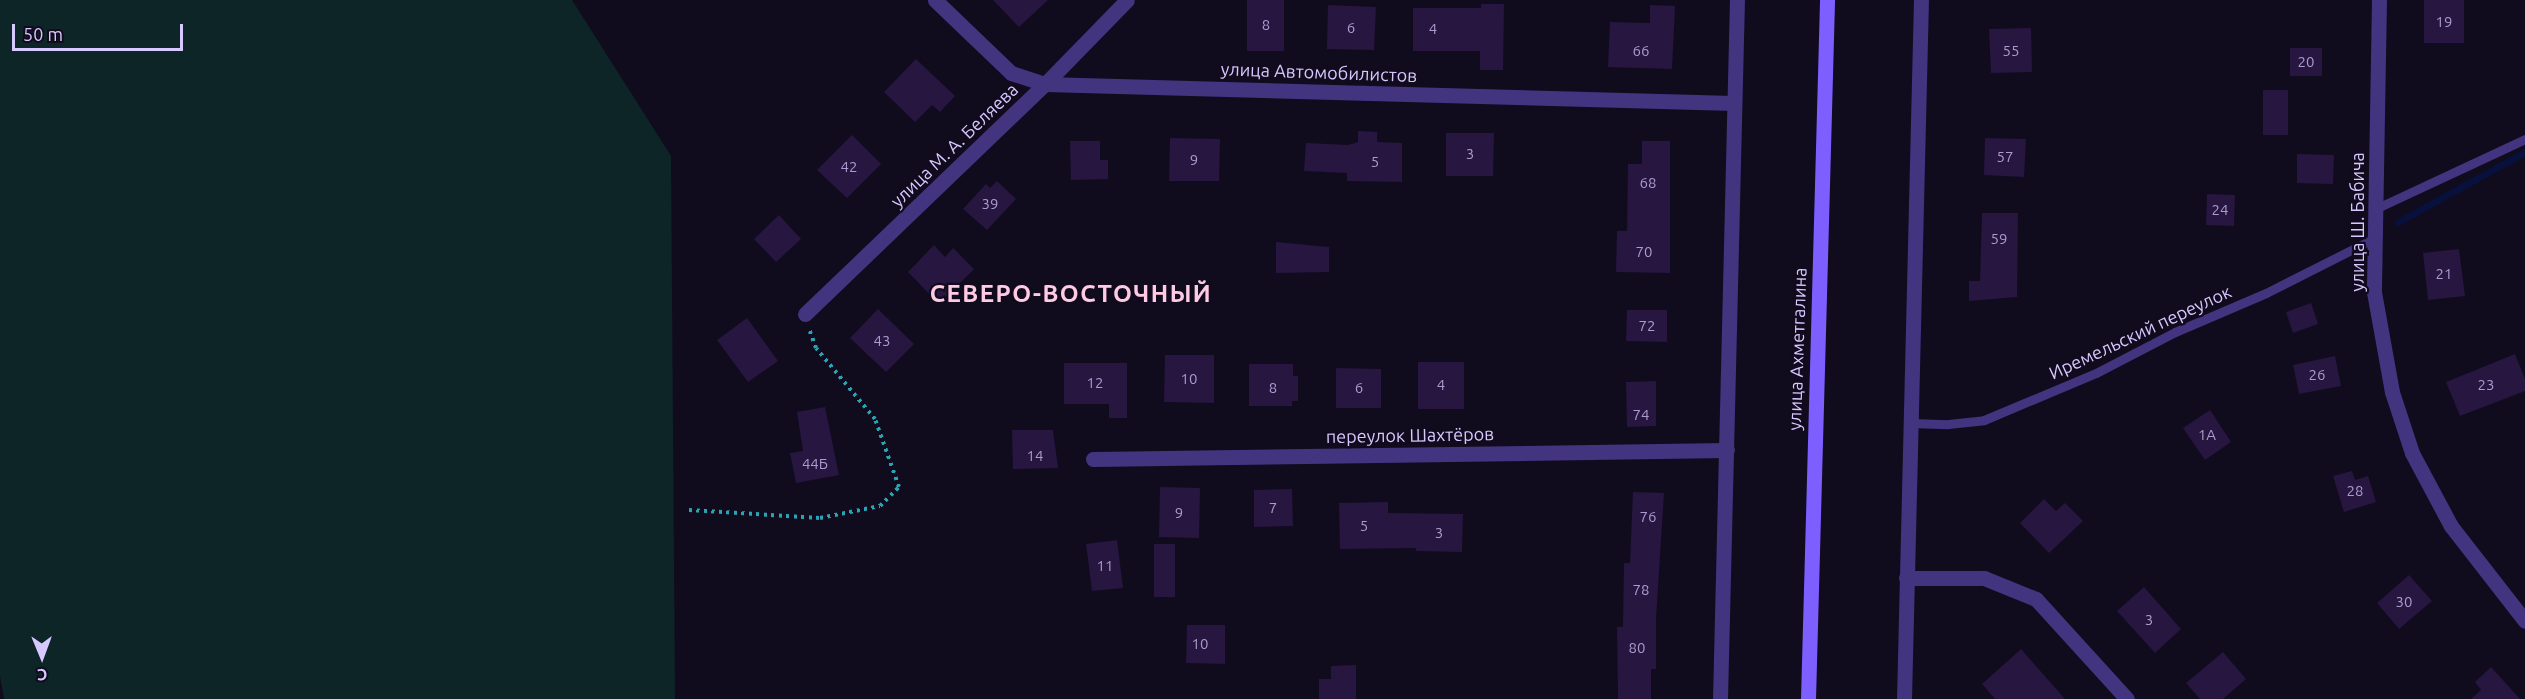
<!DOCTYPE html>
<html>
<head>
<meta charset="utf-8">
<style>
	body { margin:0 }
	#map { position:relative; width:2525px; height:699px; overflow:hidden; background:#110b1e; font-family:Ubuntu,sans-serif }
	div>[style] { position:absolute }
	.green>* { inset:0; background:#0e2528 }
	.stream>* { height:7px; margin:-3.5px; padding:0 3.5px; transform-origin:3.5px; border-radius:3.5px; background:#07113b }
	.building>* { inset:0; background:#261640 }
	.path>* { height:4px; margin-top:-2px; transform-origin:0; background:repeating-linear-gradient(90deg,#28a4b3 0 3px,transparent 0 7.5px) }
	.lane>* { height:9px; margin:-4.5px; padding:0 4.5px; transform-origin:4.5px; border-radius:4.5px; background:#43347f }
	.street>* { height:15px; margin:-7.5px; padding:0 7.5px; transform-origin:7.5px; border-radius:7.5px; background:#43347f }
	.secondary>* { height:15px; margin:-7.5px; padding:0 7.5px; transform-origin:7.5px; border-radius:7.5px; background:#7d5fff }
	span { translate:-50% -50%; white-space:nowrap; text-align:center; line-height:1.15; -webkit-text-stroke:4.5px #110b1e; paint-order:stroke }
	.number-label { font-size:15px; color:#ab9ccf }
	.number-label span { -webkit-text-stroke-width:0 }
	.street-label { font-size:18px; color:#d7c8ff }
	.district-label { font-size:24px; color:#ffcae3; font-weight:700; letter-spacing:1.5px }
	.north { position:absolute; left:12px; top:627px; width:60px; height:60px; -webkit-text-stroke:4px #110b1e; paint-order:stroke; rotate:179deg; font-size:16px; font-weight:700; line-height:24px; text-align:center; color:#d7c8ff }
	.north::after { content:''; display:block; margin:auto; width:21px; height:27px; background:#d7c8ff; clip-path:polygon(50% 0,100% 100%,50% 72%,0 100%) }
	.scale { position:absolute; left:12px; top:24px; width:171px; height:27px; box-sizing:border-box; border:3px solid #d7c8ff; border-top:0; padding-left:8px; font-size:18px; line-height:21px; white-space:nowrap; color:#d7c8ff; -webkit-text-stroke:4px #110b1e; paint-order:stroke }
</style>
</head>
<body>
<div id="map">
	<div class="green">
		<div style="clip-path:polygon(0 0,572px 0,671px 156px,675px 699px,4px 699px,0 676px)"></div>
	</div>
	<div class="stream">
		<div style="left:2398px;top:222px;width:145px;rotate:-28.9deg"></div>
	</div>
	<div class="building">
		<div style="clip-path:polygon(993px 0,1048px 0,1019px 27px)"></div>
		<div style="clip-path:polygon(1247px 0,1284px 0,1284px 51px,1247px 51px)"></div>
		<div style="clip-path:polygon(2424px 0,2464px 0,2464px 43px,2424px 43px)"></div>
		<div style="clip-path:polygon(1481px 4px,1504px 4px,1503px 70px,1480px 70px,1480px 51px,1413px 51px,1413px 8px,1481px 8px)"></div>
		<div style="clip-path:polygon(1328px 5px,1376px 7px,1374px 50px,1327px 49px)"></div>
		<div style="clip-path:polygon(1650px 5px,1675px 6px,1672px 69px,1608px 67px,1610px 22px,1650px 23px)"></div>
		<div style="clip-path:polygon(2031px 28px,2032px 72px,1991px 73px,1989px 29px)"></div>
		<div style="clip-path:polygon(2290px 48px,2322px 48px,2322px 76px,2290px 76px)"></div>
		<div style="clip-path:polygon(916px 59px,955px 96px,940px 112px,932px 105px,915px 122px,884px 92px)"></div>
		<div style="clip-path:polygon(2263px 90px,2288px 90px,2288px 135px,2263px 135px)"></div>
		<div style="clip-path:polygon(1358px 131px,1377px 132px,1377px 142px,1402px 143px,1402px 182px,1347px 181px,1347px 173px,1304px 171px,1306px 143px,1348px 145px,1358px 142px)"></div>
		<div style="clip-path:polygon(1446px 133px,1494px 133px,1493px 176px,1446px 176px)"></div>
		<div style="clip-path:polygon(852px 135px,881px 164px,847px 198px,817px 170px)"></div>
		<div style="clip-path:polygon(1170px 138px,1220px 139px,1219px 181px,1169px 181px)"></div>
		<div style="clip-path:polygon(1985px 138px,2026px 139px,2024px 177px,1984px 175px)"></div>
		<div style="clip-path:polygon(1070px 141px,1100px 141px,1100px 160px,1108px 160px,1108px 179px,1071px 180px)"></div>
		<div style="clip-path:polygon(1642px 141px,1670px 141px,1670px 273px,1616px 272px,1617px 231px,1627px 231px,1628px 164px,1642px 164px)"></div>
		<div style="clip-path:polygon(2297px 154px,2334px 155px,2333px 184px,2297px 183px)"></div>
		<div style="clip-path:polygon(997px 181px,1016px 199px,987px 230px,963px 209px,986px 184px,990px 188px)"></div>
		<div style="clip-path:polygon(2207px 194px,2235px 195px,2234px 226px,2206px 225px)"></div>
		<div style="clip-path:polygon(1982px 213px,2018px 213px,2017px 297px,1969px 301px,1969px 281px,1980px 281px)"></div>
		<div style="clip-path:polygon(779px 215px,801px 239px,776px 262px,754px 239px)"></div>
		<div style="clip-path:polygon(1276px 242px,1329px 247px,1329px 272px,1276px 273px)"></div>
		<div style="clip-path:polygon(934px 245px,945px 257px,953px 248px,974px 269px,939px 304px,908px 272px)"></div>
		<div style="clip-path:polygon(2459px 249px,2465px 296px,2428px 300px,2423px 253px)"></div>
		<div style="clip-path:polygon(2311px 303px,2318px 324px,2293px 333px,2286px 312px)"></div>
		<div style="clip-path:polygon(878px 309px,914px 344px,886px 372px,850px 338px)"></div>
		<div style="clip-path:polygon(1627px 310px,1667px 310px,1667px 342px,1626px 341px)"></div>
		<div style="clip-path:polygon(747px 318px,778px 361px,748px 382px,717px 340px)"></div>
		<div style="clip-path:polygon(2515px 354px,2525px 379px,2525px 391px,2460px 416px,2446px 382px)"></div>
		<div style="clip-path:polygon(1165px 355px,1214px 355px,1214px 403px,1164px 402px)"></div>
		<div style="clip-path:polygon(2335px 356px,2341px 386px,2299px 394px,2293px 365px)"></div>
		<div style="clip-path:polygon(1418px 362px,1464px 362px,1464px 409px,1418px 409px)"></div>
		<div style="clip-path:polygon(1064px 363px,1127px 363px,1127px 418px,1109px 418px,1109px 404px,1064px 404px)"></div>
		<div style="clip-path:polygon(1249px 364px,1293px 364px,1293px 376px,1298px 376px,1298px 401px,1292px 401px,1292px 406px,1249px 406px)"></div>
		<div style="clip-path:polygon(1336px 368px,1381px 369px,1381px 408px,1336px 408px)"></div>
		<div style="clip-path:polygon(1656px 381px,1656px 426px,1627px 427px,1626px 382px)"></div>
		<div style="clip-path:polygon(825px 407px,839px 475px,796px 483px,790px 453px,803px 451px,797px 412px)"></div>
		<div style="clip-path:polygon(2210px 410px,2231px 442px,2205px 460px,2183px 428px)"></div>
		<div style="clip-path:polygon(1012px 430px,1053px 430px,1058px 468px,1013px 469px)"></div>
		<div style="clip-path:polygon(2352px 471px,2355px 480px,2368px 476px,2376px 502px,2344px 512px,2333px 476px)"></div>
		<div style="clip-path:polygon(1160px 487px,1200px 488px,1199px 538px,1159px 537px)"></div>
		<div style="clip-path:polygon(1292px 489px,1293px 526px,1254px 527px,1254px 490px)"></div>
		<div style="clip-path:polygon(1633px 492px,1664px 493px,1656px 618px,1656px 669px,1651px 669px,1651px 699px,1618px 699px,1617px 627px,1623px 627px,1624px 563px,1630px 563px)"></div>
		<div style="clip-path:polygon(2044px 499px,2056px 511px,2065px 503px,2083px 521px,2049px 553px,2020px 523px)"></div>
		<div style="clip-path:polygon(1388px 502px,1388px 513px,1463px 514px,1462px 552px,1416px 551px,1416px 548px,1340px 549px,1339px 503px)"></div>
		<div style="clip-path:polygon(1117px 540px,1123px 588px,1092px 591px,1086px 544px)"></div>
		<div style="clip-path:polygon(1154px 544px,1175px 544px,1175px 597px,1154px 597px)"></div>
		<div style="clip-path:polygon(2409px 575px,2432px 601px,2399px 629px,2377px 603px)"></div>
		<div style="clip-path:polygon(2144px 587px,2181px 629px,2155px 653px,2117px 611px)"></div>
		<div style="clip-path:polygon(1187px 625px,1225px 625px,1225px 664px,1186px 663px)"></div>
		<div style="clip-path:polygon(2021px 649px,2065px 699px,1995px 699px,1982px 684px)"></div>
		<div style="clip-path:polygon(2223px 652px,2246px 679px,2223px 699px,2200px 699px,2186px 683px)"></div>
		<div style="clip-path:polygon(1356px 665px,1356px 699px,1319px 699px,1319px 679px,1331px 679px,1331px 666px)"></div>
		<div style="clip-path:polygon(2491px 667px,2520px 699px,2471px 699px,2481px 690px,2475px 682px)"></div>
	</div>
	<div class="path">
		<div style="left:689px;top:510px;width:131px;rotate:3.5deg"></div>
		<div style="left:820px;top:518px;width:61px;rotate:-11.3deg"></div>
		<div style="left:880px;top:506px;width:27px;rotate:-45deg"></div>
		<div style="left:899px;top:487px;width:72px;rotate:-109.4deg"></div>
		<div style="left:875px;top:419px;width:92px;rotate:-129.7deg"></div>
		<div style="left:816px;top:348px;width:20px;rotate:-110deg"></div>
	</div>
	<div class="lane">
		<div style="left:2375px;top:209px;width:166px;rotate:-25deg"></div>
		<div style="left:1910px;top:423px;width:38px;rotate:2deg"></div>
		<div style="left:1948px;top:424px;width:36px;rotate:-6deg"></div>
		<div style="left:1984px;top:420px;width:121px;rotate:-22.8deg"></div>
		<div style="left:2096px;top:373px;width:89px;rotate:-27.4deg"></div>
		<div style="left:2175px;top:332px;width:99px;rotate:-23.2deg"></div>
		<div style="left:2266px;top:293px;width:122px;rotate:-26.8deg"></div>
	</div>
	<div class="street">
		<div style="left:935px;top:0;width:105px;rotate:43.8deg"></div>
		<div style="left:1011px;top:73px;width:36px;rotate:18deg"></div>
		<div style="left:1045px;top:84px;width:689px;rotate:1.58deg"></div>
		<div style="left:2379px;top:0;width:292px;rotate:91deg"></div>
		<div style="left:2374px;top:292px;width:102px;rotate:79.8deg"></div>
		<div style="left:2392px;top:392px;width:64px;rotate:71.8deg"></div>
		<div style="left:2412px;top:453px;width:83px;rotate:61.9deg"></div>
		<div style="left:2451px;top:526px;width:120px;rotate:52.1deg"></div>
		<div style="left:805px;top:314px;width:332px;rotate:-43.8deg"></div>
		<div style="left:1045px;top:84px;width:117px;rotate:-45.7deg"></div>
		<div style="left:1093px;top:459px;width:634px;rotate:-0.81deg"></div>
		<div style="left:1906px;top:578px;width:78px"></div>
		<div style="left:1984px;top:578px;width:56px;rotate:22deg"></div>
		<div style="left:2036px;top:599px;width:135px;rotate:47.7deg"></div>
		<div style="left:1720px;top:699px;width:699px;rotate:-88.61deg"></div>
		<div style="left:1904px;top:699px;width:699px;rotate:-88.61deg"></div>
	</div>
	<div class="secondary">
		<div style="left:1808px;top:699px;width:699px;rotate:-88.44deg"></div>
	</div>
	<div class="number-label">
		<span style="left:2444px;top:22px">19</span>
		<span style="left:1266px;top:25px">8</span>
		<span style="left:1351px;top:28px">6</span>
		<span style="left:1433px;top:29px">4</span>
		<span style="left:1641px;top:51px">66</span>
		<span style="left:2011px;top:51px">55</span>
		<span style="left:2306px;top:62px">20</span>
		<span style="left:1470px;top:154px">3</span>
		<span style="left:2005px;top:157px">57</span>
		<span style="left:1194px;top:160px">9</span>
		<span style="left:1375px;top:162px">5</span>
		<span style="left:849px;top:167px">42</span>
		<span style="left:1648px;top:183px">68</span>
		<span style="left:990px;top:204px">39</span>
		<span style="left:2220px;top:210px">24</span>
		<span style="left:1999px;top:239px">59</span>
		<span style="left:1644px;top:252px">70</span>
		<span style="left:2444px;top:274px">21</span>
		<span style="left:1647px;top:326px">72</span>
		<span style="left:882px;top:341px">43</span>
		<span style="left:2317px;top:375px">26</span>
		<span style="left:1189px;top:379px">10</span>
		<span style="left:1095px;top:383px">12</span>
		<span style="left:1441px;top:385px">4</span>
		<span style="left:2486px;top:385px">23</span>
		<span style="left:1273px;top:388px">8</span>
		<span style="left:1359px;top:388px">6</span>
		<span style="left:1641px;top:415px">74</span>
		<span style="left:2207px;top:435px">1А</span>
		<span style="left:1035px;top:456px">14</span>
		<span style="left:815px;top:464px">44Б</span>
		<span style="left:2355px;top:491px">28</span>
		<span style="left:1273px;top:508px">7</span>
		<span style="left:1179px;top:513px">9</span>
		<span style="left:1648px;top:517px">76</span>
		<span style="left:1364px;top:526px">5</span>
		<span style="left:1439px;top:533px">3</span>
		<span style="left:1105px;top:566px">11</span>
		<span style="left:1641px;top:590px">78</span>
		<span style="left:2404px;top:602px">30</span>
		<span style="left:2149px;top:620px">3</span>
		<span style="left:1200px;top:644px">10</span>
		<span style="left:1637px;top:648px">80</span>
	</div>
	<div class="street-label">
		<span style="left:1319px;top:72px;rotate:2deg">улица Автомобилистов</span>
		<span style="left:954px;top:145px;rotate:-44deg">улица М. А. Беляева</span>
		<span style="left:2357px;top:222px;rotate:-90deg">улица Ш. Бабича</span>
		<span style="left:2140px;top:332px;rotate:-25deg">Иремельский переулок</span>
		<span style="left:1797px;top:349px;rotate:-88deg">улица Ахметгалина</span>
		<span style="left:1410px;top:435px;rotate:-1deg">переулок Шахтёров</span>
	</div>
	<div class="district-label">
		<span style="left:1071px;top:294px">СЕВЕРО-ВОСТОЧНЫЙ</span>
	</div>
	<div class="north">С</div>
	<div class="scale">50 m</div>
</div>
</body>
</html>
